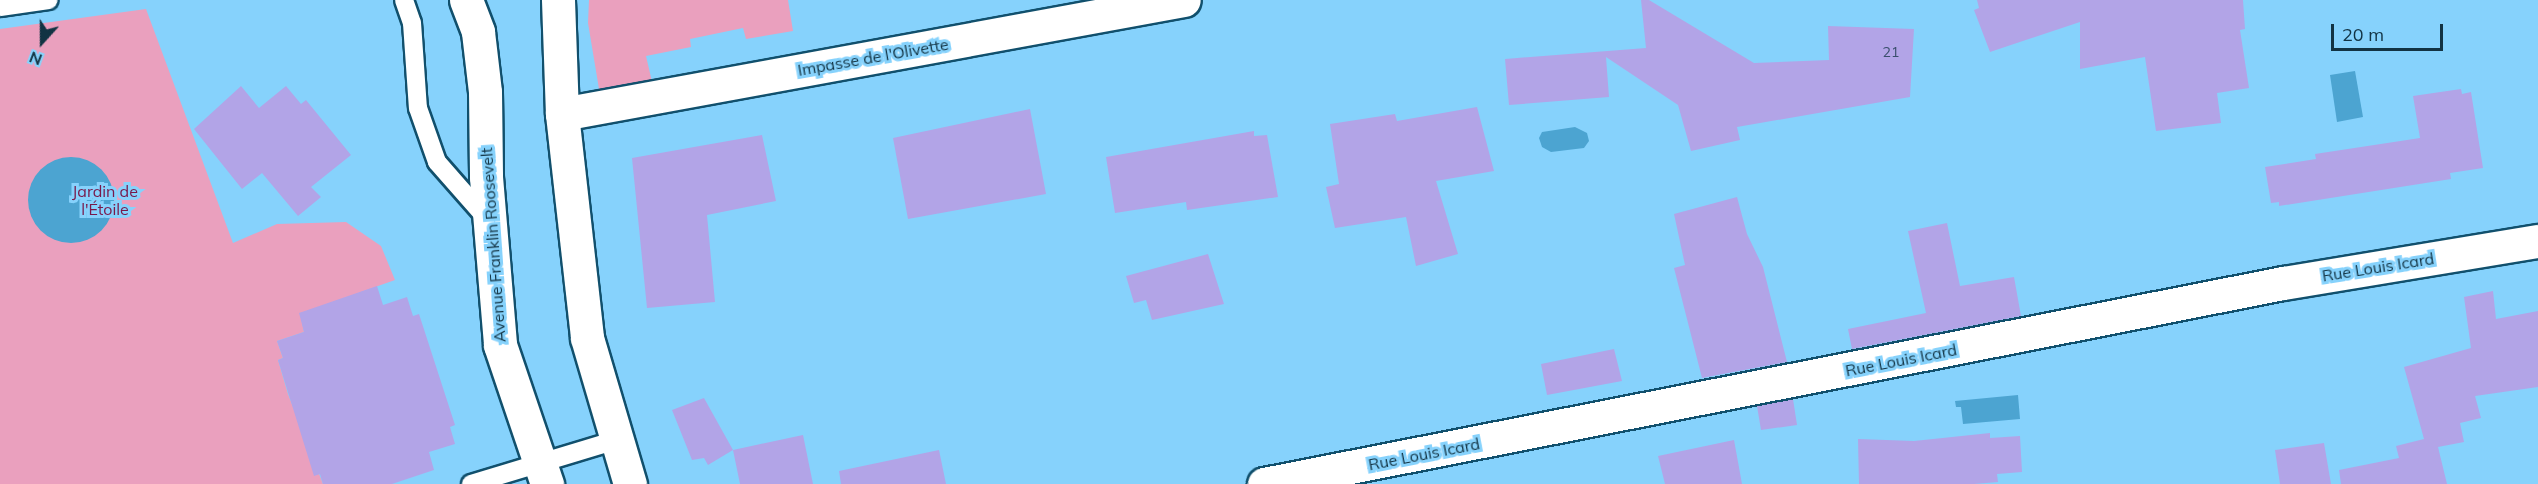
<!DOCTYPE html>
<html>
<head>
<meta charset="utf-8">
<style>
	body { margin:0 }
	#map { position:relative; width:2538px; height:484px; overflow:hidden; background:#86d2fc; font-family:Mulish,sans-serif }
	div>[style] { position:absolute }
	.green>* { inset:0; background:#eaa0be }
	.water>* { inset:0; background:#4ca4d1 }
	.round { border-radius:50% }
	.building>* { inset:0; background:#b2a4e7 }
	.roads { filter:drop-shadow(2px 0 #11506d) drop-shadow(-2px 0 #11506d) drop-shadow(0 2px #11506d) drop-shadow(0 -2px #11506d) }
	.service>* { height:18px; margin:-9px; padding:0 9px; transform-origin:9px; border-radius:9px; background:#fff }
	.minor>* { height:33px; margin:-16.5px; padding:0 16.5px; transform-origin:16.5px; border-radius:16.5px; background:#fff }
	.secondary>* { height:33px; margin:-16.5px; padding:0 16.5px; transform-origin:16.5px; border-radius:16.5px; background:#fff }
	span { translate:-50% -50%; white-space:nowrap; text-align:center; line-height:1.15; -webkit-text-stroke:6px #86d2fc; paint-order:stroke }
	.number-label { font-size:14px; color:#3a4f6c }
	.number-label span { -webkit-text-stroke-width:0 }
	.street-label { font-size:16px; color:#123343 }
	.park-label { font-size:16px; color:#78194b }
	.north { position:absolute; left:12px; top:12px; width:60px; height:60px; -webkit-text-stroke:4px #86d2fc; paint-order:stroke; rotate:201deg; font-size:16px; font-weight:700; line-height:24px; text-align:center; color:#123343 }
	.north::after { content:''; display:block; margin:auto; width:21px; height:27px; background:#123343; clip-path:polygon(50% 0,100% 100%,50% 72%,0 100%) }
	.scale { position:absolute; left:2331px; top:24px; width:112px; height:27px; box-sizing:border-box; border:3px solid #123343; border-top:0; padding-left:8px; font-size:18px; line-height:21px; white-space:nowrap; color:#123343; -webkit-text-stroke:4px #86d2fc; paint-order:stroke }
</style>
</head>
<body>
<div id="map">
	<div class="green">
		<div style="clip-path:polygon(589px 0,788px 0,793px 31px,746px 39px,743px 28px,690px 39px,691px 47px,646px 56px,653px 86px,620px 92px,599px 89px,588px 23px)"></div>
		<div style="clip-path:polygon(146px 9px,233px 243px,277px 224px,346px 222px,381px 246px,395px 280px,361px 292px,362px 300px,300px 313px,304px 332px,277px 341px,283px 358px,278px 360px,288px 394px,323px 484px,0 484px,0 29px)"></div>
	</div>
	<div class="water">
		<div style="clip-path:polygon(2355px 71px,2363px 117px,2337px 122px,2330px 75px)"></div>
		<div style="clip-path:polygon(1575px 127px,1587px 133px,1589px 141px,1584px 148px,1551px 152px,1542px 147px,1539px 138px,1542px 132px)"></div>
		<div class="round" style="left:28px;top:157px;width:86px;height:86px"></div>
		<div style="clip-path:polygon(2018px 395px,2020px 419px,1963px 424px,1961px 407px,1956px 407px,1955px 401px)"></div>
	</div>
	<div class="building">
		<div style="clip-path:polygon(1641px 0,1649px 0,1754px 63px,1829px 60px,1828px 26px,1914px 29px,1910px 97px,1737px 127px,1740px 140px,1691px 151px,1678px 105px,1606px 57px,1609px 97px,1509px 105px,1505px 59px,1646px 48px)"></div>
		<div style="clip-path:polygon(1977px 0,2243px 0,2245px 29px,2240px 30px,2249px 88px,2217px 93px,2221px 123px,2156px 131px,2145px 57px,2080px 69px,2080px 22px,1990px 52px,1974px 10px,1979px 8px)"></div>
		<div style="clip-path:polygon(241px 86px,259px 108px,286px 86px,301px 104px,306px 100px,351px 155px,311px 187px,321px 197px,298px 216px,262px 173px,242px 189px,194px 129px)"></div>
		<div style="clip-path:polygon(2461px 89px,2462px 94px,2471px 92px,2483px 168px,2450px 173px,2451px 179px,2279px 206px,2279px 202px,2271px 203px,2265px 167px,2316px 159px,2315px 154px,2420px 138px,2413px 96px)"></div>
		<div style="clip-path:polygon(1477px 107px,1494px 171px,1436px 181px,1458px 254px,1416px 266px,1406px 217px,1335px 228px,1326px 187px,1339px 184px,1330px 124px,1395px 114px,1397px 121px)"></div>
		<div style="clip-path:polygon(1030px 109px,1046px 194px,908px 219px,893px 138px)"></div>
		<div style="clip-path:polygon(1254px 131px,1254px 136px,1267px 135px,1278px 197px,1187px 210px,1186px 202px,1115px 213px,1106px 157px)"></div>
		<div style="clip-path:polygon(762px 135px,776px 201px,707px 215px,715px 302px,647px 308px,632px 158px)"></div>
		<div style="clip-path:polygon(1737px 197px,1747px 234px,1763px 267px,1787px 362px,1702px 378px,1674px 268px,1685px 265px,1674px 214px)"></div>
		<div style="clip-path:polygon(1947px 223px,1960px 286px,2014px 277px,2021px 316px,1852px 349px,1848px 329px,1926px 313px,1908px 231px)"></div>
		<div style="clip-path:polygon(1208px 254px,1224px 304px,1152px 320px,1146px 300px,1134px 303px,1126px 276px)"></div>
		<div style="clip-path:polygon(377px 286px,383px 305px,407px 297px,413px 316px,419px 314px,455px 425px,450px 427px,455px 444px,429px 452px,434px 470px,392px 484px,323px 484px,320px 474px,314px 476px,278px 360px,283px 358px,277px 341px,304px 332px,299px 313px)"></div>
		<div style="clip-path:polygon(2493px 291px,2496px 319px,2538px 311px,2538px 387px,2475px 396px,2481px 418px,2460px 423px,2464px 442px,2438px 447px,2447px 484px,2341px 484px,2339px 470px,2399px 458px,2396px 446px,2424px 439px,2404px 367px,2471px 348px,2464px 297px)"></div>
		<div style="clip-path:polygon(1614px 349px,1622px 381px,1547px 395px,1541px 364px)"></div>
		<div style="clip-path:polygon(704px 398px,733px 450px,708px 465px,704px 458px,692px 460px,672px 410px)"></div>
		<div style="clip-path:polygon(1793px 399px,1797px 425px,1761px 430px,1757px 406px)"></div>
		<div style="clip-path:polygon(1990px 433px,1990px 438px,2020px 436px,2022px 472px,1997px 474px,1998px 482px,1974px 484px,1859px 484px,1858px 439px,1914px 441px)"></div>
		<div style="clip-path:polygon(803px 435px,813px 484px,740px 484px,733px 450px)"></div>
		<div style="clip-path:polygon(1734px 440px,1742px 484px,1665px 484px,1658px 456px)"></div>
		<div style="clip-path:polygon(2324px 443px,2331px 484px,2280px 484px,2275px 450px)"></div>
		<div style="clip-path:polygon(939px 450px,946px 484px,841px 484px,839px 471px)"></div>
	</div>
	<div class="roads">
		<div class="service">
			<div style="left:404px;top:0;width:24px;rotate:71deg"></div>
			<div style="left:412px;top:23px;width:85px;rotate:86deg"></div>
			<div style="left:418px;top:108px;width:57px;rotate:70.6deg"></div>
			<div style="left:437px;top:162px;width:76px;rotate:48.7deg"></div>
			<div style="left:0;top:7px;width:49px;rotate:-8.1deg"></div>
			<div style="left:471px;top:484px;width:152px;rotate:-16.8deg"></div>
		</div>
		<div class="minor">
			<div style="left:562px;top:114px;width:632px;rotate:-10.39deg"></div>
			<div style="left:1264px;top:484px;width:1039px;rotate:-11.16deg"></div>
			<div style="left:2283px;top:283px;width:258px;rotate:-9.4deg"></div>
		</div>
		<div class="secondary">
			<div style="left:466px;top:0;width:34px;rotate:69deg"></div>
			<div style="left:478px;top:32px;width:60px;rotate:83.3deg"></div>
			<div style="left:485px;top:92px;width:85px;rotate:89.3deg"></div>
			<div style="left:486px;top:177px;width:169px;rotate:85.2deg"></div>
			<div style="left:500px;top:345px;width:147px;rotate:71.3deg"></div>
			<div style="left:558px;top:0;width:114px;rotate:88deg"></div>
			<div style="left:562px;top:114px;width:225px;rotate:83.6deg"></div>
			<div style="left:587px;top:338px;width:152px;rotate:73.6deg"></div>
		</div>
	</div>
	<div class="number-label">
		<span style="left:1891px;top:52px">21</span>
	</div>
	<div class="street-label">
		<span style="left:873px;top:57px;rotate:-10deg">Impasse de l'Olivette</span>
		<span style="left:493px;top:245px;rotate:-94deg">Avenue Franklin Roosevelt</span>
		<span style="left:2378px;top:267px;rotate:-9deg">Rue Louis Icard</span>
		<span style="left:1901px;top:360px;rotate:-11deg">Rue Louis Icard</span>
		<span style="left:1424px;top:454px;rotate:-11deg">Rue Louis Icard</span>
	</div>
	<div class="park-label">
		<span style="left:105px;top:200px">Jardin de<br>l'Étoile</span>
	</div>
	<div class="north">N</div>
	<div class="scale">20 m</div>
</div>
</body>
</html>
